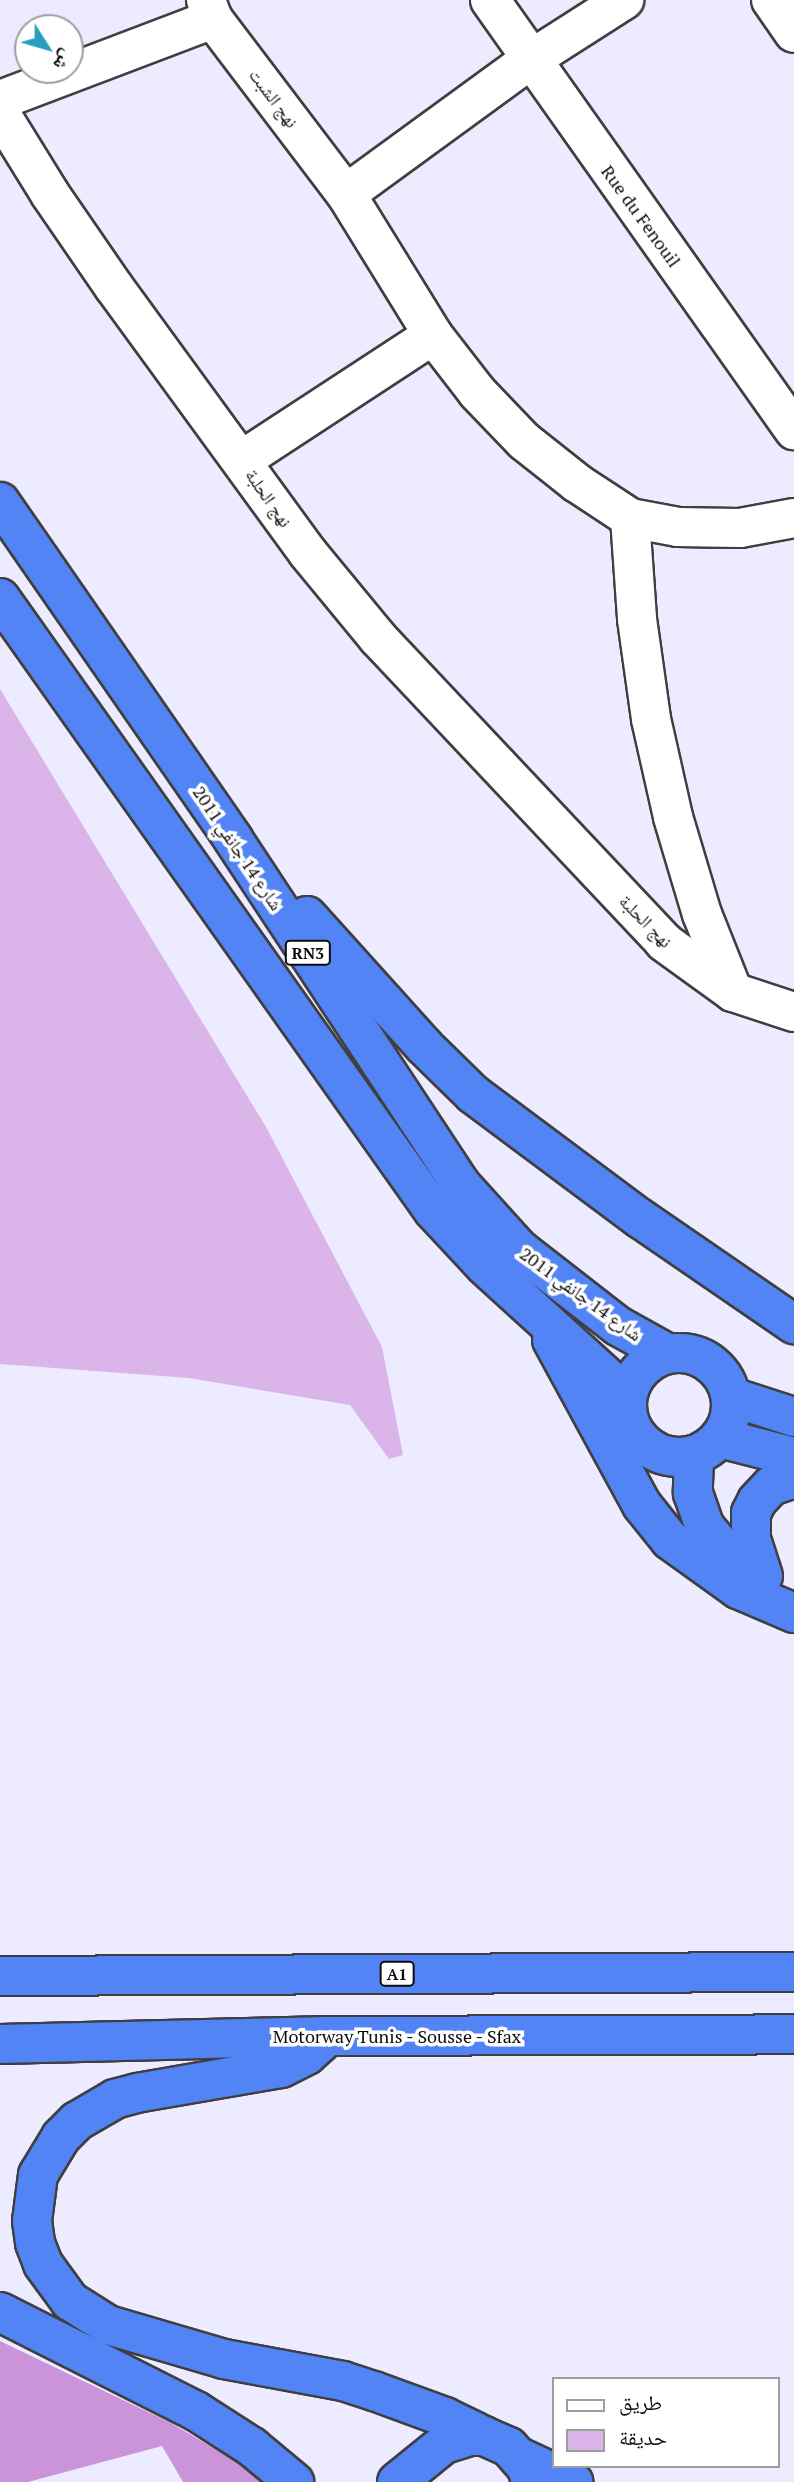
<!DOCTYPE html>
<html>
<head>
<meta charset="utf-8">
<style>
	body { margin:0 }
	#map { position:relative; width:794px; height:2482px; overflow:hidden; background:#ecebff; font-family:"PT Serif","Noto Naskh Arabic",serif }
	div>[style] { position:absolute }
	.green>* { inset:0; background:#dbb5e9 }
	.forest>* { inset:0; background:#cb94da }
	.roads { filter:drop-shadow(2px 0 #3f3f3f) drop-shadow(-2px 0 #3f3f3f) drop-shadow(0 2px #3f3f3f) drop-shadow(0 -2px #3f3f3f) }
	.minor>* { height:38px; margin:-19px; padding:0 19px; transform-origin:19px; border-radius:19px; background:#fff }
	.highway>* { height:38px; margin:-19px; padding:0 19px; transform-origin:19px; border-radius:19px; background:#5384f5 }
	.highway>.ring { margin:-19px; padding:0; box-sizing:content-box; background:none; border:38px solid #5384f5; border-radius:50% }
	span { translate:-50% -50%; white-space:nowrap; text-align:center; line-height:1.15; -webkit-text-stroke:7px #fff; paint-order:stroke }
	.shield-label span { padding:2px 5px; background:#fff; border:2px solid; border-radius:5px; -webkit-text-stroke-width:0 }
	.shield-label { font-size:16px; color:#0c0c0c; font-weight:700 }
	.street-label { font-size:18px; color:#0c0c0c }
	.legend { position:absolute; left:552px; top:2377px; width:228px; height:91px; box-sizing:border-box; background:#fff; border:2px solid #9e9e9e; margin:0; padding:9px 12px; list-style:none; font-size:21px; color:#0c0c0c }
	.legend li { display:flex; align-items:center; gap:14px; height:35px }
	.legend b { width:35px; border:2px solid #9e9e9e }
	.north { position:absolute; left:14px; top:14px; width:70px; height:70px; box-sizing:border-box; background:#fff; border:2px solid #9e9e9e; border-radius:50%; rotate:127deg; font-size:19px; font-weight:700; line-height:28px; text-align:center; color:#0c0c0c }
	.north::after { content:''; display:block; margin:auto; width:24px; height:32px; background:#249fbc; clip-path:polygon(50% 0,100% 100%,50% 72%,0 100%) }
</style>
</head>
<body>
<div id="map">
	<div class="green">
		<div style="clip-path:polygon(0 689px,266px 1127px,382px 1347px,403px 1455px,389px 1459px,350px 1405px,189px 1378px,0 1364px)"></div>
	</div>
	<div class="forest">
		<div style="clip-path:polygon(0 2341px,171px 2423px,271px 2482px,183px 2482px,162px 2446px,28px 2482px,0 2482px)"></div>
	</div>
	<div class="roads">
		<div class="minor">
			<div style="left:206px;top:0;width:20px;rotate:70deg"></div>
			<div style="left:213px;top:19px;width:220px;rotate:52.8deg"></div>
			<div style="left:346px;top:194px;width:166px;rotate:58.3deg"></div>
			<div style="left:433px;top:335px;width:72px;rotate:52.3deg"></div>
			<div style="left:477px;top:392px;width:68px;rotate:46.2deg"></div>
			<div style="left:524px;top:441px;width:68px;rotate:38.4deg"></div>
			<div style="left:577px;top:483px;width:64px;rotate:33.4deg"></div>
			<div style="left:630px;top:518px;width:49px;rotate:10.6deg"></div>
			<div style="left:678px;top:527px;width:62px;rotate:0.9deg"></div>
			<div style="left:740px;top:528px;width:55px;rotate:-10.5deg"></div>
			<div style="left:490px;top:0;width:527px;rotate:54.74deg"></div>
			<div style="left:771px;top:0;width:40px;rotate:55.1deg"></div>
			<div style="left:0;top:100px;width:228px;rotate:-20.8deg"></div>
			<div style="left:0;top:113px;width:95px;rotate:58.3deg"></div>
			<div style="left:50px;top:194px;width:113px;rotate:55.5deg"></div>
			<div style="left:114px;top:287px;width:329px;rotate:53.9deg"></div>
			<div style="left:308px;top:553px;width:110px;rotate:50.5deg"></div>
			<div style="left:378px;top:638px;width:417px;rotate:46.7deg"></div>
			<div style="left:664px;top:942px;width:85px;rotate:35.9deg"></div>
			<div style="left:733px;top:992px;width:64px;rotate:18.2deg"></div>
			<div style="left:346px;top:194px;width:228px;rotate:-36.1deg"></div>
			<div style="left:530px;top:60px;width:112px;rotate:-32.6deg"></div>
			<div style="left:242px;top:460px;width:228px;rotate:-33.2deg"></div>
			<div style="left:630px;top:518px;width:101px;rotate:86deg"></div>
			<div style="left:637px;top:619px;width:101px;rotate:82deg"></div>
			<div style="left:651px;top:719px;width:100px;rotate:77.3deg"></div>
			<div style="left:673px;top:817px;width:101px;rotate:73.4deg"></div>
			<div style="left:702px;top:914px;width:84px;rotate:68.3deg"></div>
		</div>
		<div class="highway">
			<div style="left:0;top:502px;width:410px;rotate:55.3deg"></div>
			<div style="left:233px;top:839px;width:416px;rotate:56.6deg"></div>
			<div style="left:462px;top:1186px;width:85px;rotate:47.9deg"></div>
			<div style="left:519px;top:1249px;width:125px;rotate:37.9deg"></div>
			<div style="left:618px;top:1326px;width:56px;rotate:28.9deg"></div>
			<div style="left:0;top:598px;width:750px;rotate:54.72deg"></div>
			<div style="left:433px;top:1210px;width:76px;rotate:47.1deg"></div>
			<div style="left:485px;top:1266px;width:192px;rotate:42.3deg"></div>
			<div style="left:307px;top:916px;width:175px;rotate:48deg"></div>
			<div style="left:424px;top:1046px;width:69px;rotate:44.4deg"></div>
			<div style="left:473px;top:1094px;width:209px;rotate:36.7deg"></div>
			<div style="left:641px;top:1219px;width:186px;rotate:34.5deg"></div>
			<div style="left:552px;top:1340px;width:188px;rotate:61.4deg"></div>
			<div style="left:642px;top:1505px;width:45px;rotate:51.3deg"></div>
			<div style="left:670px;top:1540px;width:84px;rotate:35.8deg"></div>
			<div style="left:738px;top:1589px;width:61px;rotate:23.2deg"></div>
			<div class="ring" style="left:627px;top:1353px;width:66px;height:66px"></div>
			<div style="left:732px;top:1397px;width:65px;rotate:17.9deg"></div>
			<div style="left:720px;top:1438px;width:76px;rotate:14.4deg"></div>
			<div style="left:694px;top:1456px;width:37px;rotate:92deg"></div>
			<div style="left:693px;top:1493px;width:36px;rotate:71deg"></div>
			<div style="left:705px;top:1527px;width:35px;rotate:50deg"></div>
			<div style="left:728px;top:1554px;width:33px;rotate:33deg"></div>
			<div style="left:763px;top:1576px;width:40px;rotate:-108deg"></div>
			<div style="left:751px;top:1538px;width:25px;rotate:-90deg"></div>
			<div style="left:751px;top:1513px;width:13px;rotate:-63deg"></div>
			<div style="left:757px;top:1501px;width:21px;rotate:-47deg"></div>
			<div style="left:771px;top:1486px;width:24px;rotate:-19deg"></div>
			<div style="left:0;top:1976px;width:794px;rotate:-0.29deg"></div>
			<div style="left:328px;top:2036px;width:28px;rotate:138deg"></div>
			<div style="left:307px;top:2055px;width:29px;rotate:153deg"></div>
			<div style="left:281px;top:2068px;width:146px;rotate:170.2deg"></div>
			<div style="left:137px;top:2093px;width:23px;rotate:165deg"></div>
			<div style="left:115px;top:2099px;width:44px;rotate:149.9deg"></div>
			<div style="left:77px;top:2121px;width:23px;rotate:135deg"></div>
			<div style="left:61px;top:2137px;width:44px;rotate:121.2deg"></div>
			<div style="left:38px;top:2175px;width:46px;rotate:97.4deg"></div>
			<div style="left:32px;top:2221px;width:22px;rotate:82deg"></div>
			<div style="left:35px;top:2243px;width:22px;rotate:69deg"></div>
			<div style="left:43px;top:2264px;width:46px;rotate:53.9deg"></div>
			<div style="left:70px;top:2301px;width:45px;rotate:32.3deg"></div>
			<div style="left:108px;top:2325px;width:121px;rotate:16.3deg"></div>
			<div style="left:224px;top:2359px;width:121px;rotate:10.5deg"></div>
			<div style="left:343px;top:2381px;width:33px;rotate:18deg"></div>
			<div style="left:374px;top:2391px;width:76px;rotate:20.1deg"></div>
			<div style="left:445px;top:2417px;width:43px;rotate:26deg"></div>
			<div style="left:0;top:2044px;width:328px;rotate:-1.4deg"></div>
			<div style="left:328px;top:2036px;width:466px;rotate:-0.2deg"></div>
			<div style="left:0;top:2312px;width:220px;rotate:26.8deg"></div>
			<div style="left:196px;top:2411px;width:67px;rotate:32.7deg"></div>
			<div style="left:252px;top:2447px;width:55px;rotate:39.8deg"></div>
			<div style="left:519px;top:2457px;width:60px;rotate:24.8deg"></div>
			<div style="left:397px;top:2482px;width:60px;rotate:-39deg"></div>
			<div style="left:444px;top:2444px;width:27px;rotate:-17deg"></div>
			<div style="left:470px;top:2436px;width:14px"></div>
			<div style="left:484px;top:2436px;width:27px;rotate:24deg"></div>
			<div style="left:509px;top:2447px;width:28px;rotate:49deg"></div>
			<div style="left:527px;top:2468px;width:15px;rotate:74deg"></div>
		</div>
	</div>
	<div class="shield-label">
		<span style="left:308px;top:953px">RN3</span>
		<span style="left:397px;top:1974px">A1</span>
	</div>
	<div class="street-label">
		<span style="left:274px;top:98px;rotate:53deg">نهج الشبت</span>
		<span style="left:641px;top:216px;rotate:54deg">Rue du Fenouil</span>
		<span style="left:269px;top:498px;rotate:55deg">نهج الحلبة</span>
		<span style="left:238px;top:848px;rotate:56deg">شارع 14 جانفي 2011</span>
		<span style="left:646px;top:921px;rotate:45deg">نهج الحلبة</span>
		<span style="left:581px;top:1294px;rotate:36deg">شارع 14 جانفي 2011</span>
		<span style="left:397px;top:2036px">Motorway Tunis - Sousse - Sfax</span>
	</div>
	<ul class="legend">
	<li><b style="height:9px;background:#fff"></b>طريق</li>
	<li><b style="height:19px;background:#dbb5e9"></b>حديقة</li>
	</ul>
	<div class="north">ش</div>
</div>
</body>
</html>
